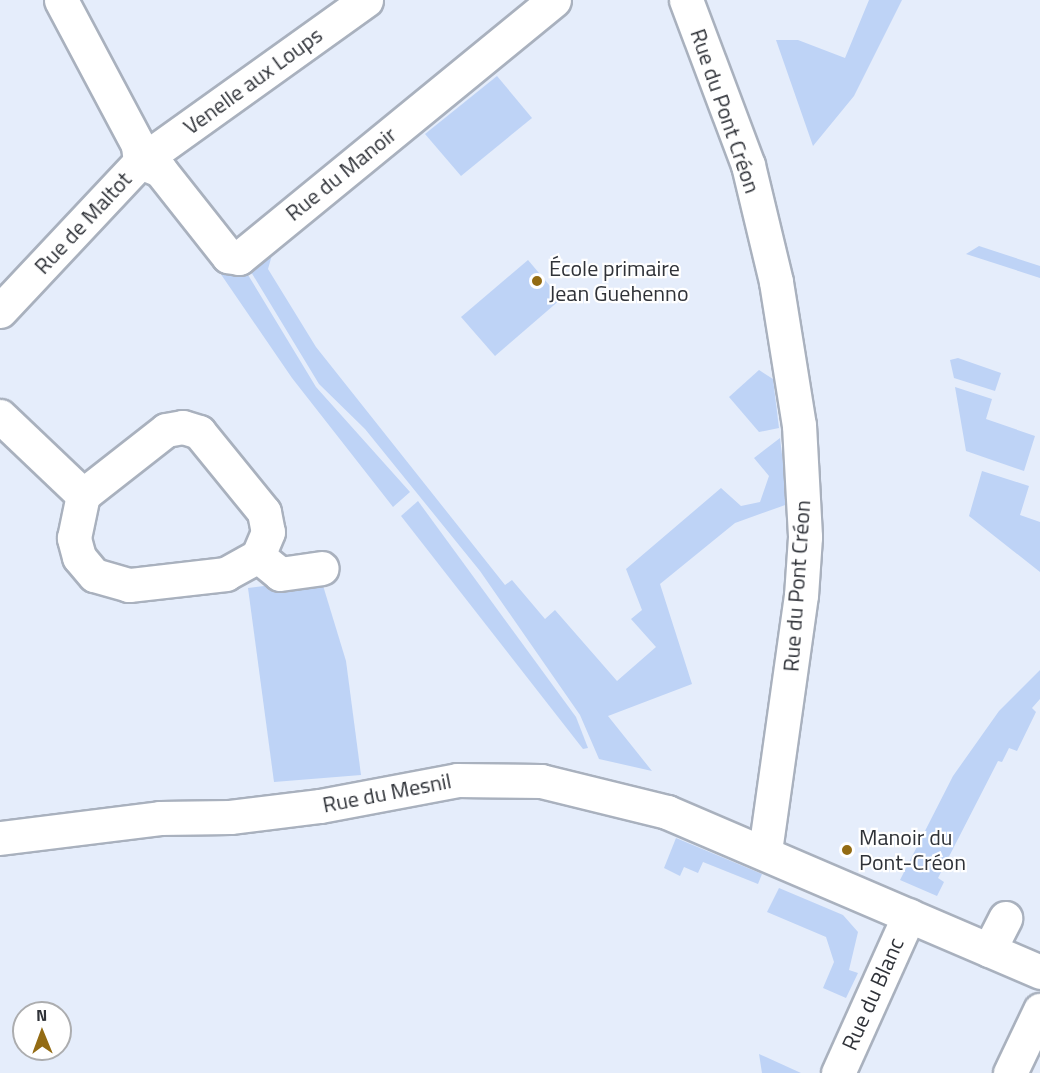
<!DOCTYPE html>
<html>
<head>
<meta charset="utf-8">
<style>
	body { margin:0 }
	#map { position:relative; width:1040px; height:1073px; overflow:hidden; background:#e5edfb; font-family:"Titillium Web",sans-serif }
	div>[style] { position:absolute }
	.green>* { inset:0; background:#bed3f6 }
	.roads { filter:drop-shadow(2px 0 #a9b1be) drop-shadow(-2px 0 #a9b1be) drop-shadow(0 2px #a9b1be) drop-shadow(0 -2px #a9b1be) }
	.minor>* { height:33px; margin:-16.5px; padding:0 16.5px; transform-origin:16.5px; border-radius:16.5px; background:#fff }
	.dots>* { width:16px; height:16px; translate:-50% -50%; box-sizing:border-box; border:3px solid #fff; border-radius:50% }
	span { translate:-50% -50%; white-space:nowrap; text-align:center; line-height:1.15; -webkit-text-stroke:4.5px #fff; paint-order:stroke }
	.street-label { font-size:22px; color:#2f3238 }
	.poi-label { font-size:22px; color:#2f3238 }
	.left { translate:0 -50%; text-align:left }
	.north { position:absolute; left:12px; top:1001px; width:60px; height:60px; box-sizing:border-box; background:#fff; border:2px solid #acadaf; border-radius:50%; rotate:359deg; font-size:16px; font-weight:700; line-height:24px; text-align:center; color:#2f3238 }
	.north::after { content:''; display:block; margin:auto; width:21px; height:27px; background:#936b13; clip-path:polygon(50% 0,100% 100%,50% 72%,0 100%) }
</style>
</head>
<body>
<div id="map">
	<div class="green">
		<div style="clip-path:polygon(869px 0,902px 0,854px 96px,813px 146px,776px 40px,798px 40px,845px 58px)"></div>
		<div style="clip-path:polygon(497px 76px,532px 118px,461px 176px,425px 134px)"></div>
		<div style="clip-path:polygon(979px 246px,1040px 266px,1040px 278px,966px 254px)"></div>
		<div style="clip-path:polygon(263px 247px,272px 255px,268px 269px,316px 347px,505px 585px,512px 580px,545px 619px,555px 610px,617px 681px,656px 647px,631px 619px,642px 610px,626px 569px,721px 488px,741px 506px,760px 502px,769px 476px,754px 458px,780px 438px,788px 504px,735px 523px,660px 584px,692px 684px,608px 716px,652px 771px,599px 759px,580px 715px,480px 571px,365px 429px,319px 384px,245px 262px)"></div>
		<div style="clip-path:polygon(528px 260px,561px 299px,495px 356px,461px 317px)"></div>
		<div style="clip-path:polygon(242px 265px,316px 387px,410px 492px,393px 507px,292px 378px,218px 270px)"></div>
		<div style="clip-path:polygon(958px 358px,1001px 373px,995px 391px,954px 378px,950px 360px)"></div>
		<div style="clip-path:polygon(759px 370px,773px 379px,779px 428px,759px 432px,729px 397px)"></div>
		<div style="clip-path:polygon(955px 387px,992px 399px,986px 419px,1035px 436px,1024px 471px,966px 451px)"></div>
		<div style="clip-path:polygon(982px 471px,1029px 486px,1020px 515px,1040px 522px,1040px 572px,969px 516px)"></div>
		<div style="clip-path:polygon(418px 501px,576px 717px,588px 748px,583px 749px,401px 516px)"></div>
		<div style="clip-path:polygon(321px 579px,346px 661px,361px 775px,274px 782px,248px 588px)"></div>
		<div style="clip-path:polygon(1040px 670px,1040px 699px,1032px 708px,1036px 712px,1017px 751px,1009px 748px,1002px 762px,998px 761px,938px 878px,944px 882px,937px 896px,900px 880px,953px 776px,999px 711px)"></div>
		<div style="clip-path:polygon(676px 838px,762px 874px,758px 884px,703px 862px,698px 873px,684px 867px,680px 876px,664px 868px)"></div>
		<div style="clip-path:polygon(779px 888px,843px 915px,858px 932px,849px 970px,858px 973px,846px 998px,823px 988px,834px 962px,826px 937px,767px 912px)"></div>
		<div style="clip-path:polygon(759px 1054px,801px 1073px,762px 1073px)"></div>
	</div>
	<div class="roads">
		<div class="minor">
			<div style="left:686px;top:0;width:176px;rotate:69.4deg"></div>
			<div style="left:748px;top:165px;width:120px;rotate:76.5deg"></div>
			<div style="left:776px;top:282px;width:145px;rotate:80.9deg"></div>
			<div style="left:799px;top:425px;width:112px;rotate:86.9deg"></div>
			<div style="left:805px;top:537px;width:58px;rotate:93.9deg"></div>
			<div style="left:801px;top:595px;width:260px;rotate:98deg"></div>
			<div style="left:140px;top:162px;width:22px;rotate:22deg"></div>
			<div style="left:160px;top:170px;width:110px;rotate:51.7deg"></div>
			<div style="left:228px;top:256px;width:11px;rotate:10deg"></div>
			<div style="left:239px;top:258px;width:407px;rotate:-39.3deg"></div>
			<div style="left:140px;top:162px;width:278px;rotate:-35.6deg"></div>
			<div style="left:0;top:311px;width:204px;rotate:-46.8deg"></div>
			<div style="left:140px;top:162px;width:17px;rotate:-97deg"></div>
			<div style="left:138px;top:145px;width:164px;rotate:-118deg"></div>
			<div style="left:0;top:416px;width:115px;rotate:43.6deg"></div>
			<div style="left:183px;top:427px;width:17px;rotate:17deg"></div>
			<div style="left:199px;top:432px;width:103px;rotate:50.9deg"></div>
			<div style="left:264px;top:512px;width:20px;rotate:79deg"></div>
			<div style="left:268px;top:532px;width:26px;rotate:113deg"></div>
			<div style="left:258px;top:556px;width:37px;rotate:151deg"></div>
			<div style="left:226px;top:574px;width:98px;rotate:173.5deg"></div>
			<div style="left:129px;top:585px;width:36px;rotate:-164deg"></div>
			<div style="left:94px;top:575px;width:23px;rotate:-130deg"></div>
			<div style="left:79px;top:557px;width:20px;rotate:-105deg"></div>
			<div style="left:74px;top:538px;width:44px;rotate:-78.2deg"></div>
			<div style="left:83px;top:495px;width:105px;rotate:-38.1deg"></div>
			<div style="left:166px;top:430px;width:17px;rotate:-10deg"></div>
			<div style="left:258px;top:556px;width:28px;rotate:39deg"></div>
			<div style="left:280px;top:574px;width:42px;rotate:-8.1deg"></div>
			<div style="left:0;top:838px;width:161px;rotate:-7.1deg"></div>
			<div style="left:160px;top:818px;width:70px;rotate:-0.8deg"></div>
			<div style="left:230px;top:817px;width:91px;rotate:-7deg"></div>
			<div style="left:320px;top:806px;width:139px;rotate:-10.7deg"></div>
			<div style="left:457px;top:780px;width:84px;rotate:0.7deg"></div>
			<div style="left:541px;top:781px;width:130px;rotate:13.8deg"></div>
			<div style="left:667px;top:812px;width:406px;rotate:23.2deg"></div>
			<div style="left:989px;top:950px;width:36px;rotate:-63deg"></div>
			<div style="left:838px;top:1073px;width:173px;rotate:-65.8deg"></div>
			<div style="left:1010px;top:1073px;width:70px;rotate:-64.5deg"></div>
		</div>
	</div>
	<div class="dots">
		<div style="left:537px;top:281px;background:#936b13"></div>
		<div style="left:847px;top:850px;background:#936b13"></div>
	</div>
	<div class="street-label">
		<span style="left:253px;top:81px;rotate:-36deg">Venelle aux Loups</span>
		<span style="left:725px;top:111px;rotate:71deg">Rue du Pont Créon</span>
		<span style="left:341px;top:174px;rotate:-39deg">Rue du Manoir</span>
		<span style="left:83px;top:223px;rotate:-47deg">Rue de Maltot</span>
		<span style="left:797px;top:586px;rotate:-86deg">Rue du Pont Créon</span>
		<span style="left:387px;top:793px;rotate:-11deg">Rue du Mesnil</span>
		<span style="left:873px;top:994px;rotate:-66deg">Rue du Blanc</span>
	</div>
	<div class="poi-label">
		<span class="left" style="left:549px;top:281px">École primaire<br>Jean Guehenno</span>
		<span class="left" style="left:859px;top:850px">Manoir du<br>Pont-Créon</span>
	</div>
	<div class="north">N</div>
</div>
</body>
</html>
